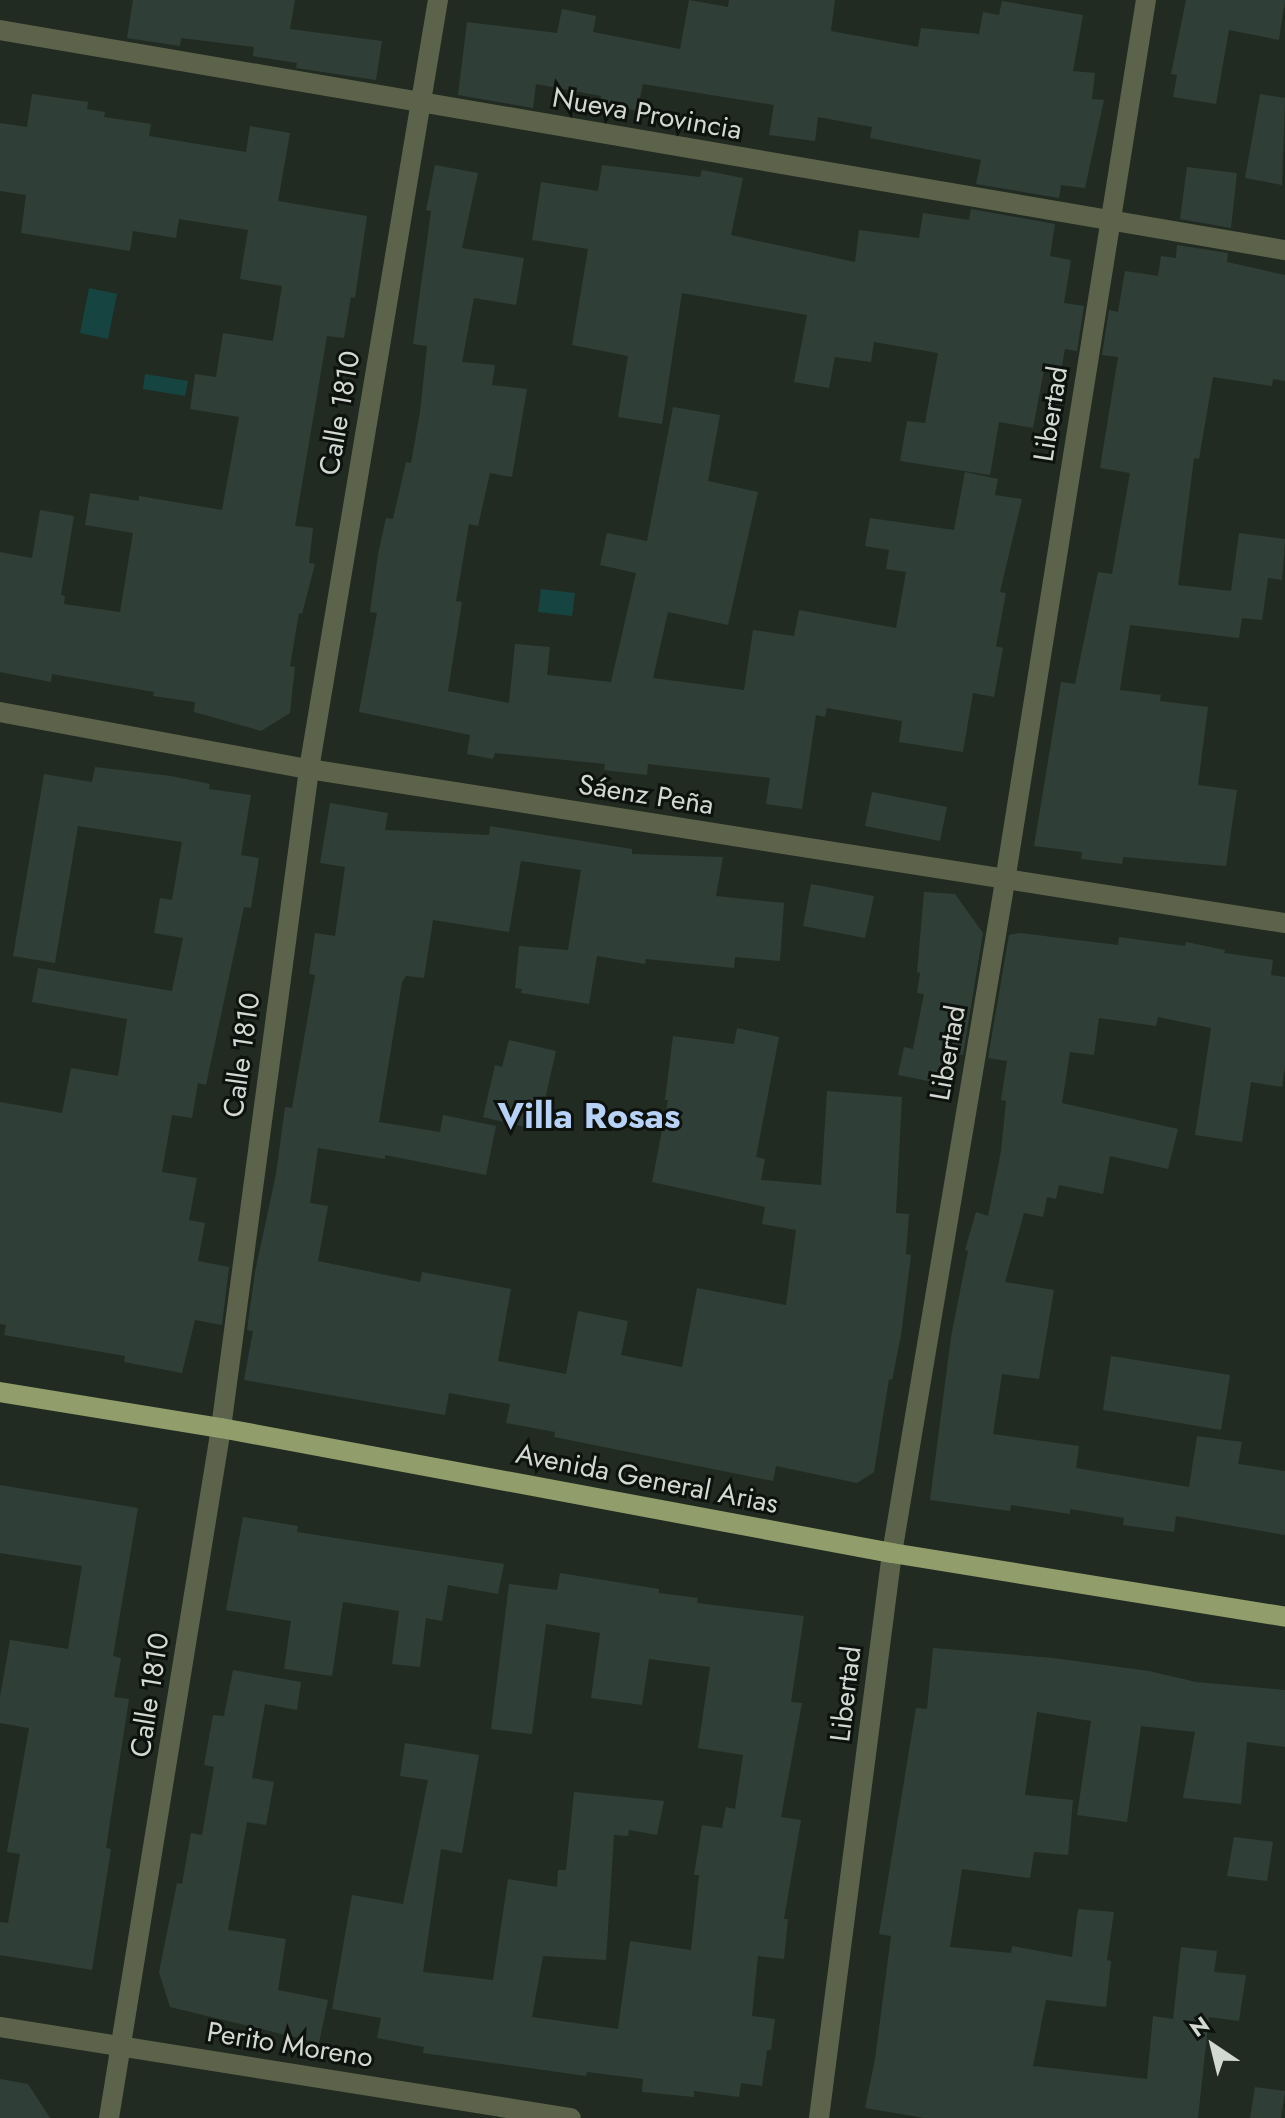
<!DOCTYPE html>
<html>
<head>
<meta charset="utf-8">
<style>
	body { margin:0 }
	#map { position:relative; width:1285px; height:2118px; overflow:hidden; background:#222b21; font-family:Jost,sans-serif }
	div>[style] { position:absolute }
	.water>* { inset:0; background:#164541 }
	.building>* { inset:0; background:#303e38 }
	.minor>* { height:20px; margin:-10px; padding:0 10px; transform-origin:10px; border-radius:10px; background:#5d634b }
	.major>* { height:20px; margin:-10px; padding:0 10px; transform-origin:10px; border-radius:10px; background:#919e6b }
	span { translate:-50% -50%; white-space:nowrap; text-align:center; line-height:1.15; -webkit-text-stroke:6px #0e120e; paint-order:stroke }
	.street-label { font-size:28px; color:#d3d9d2 }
	.district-label { font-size:36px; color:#b7d1f7; font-weight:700 }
	.north { position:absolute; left:1173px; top:2006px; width:80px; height:80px; -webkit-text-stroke:6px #0e120e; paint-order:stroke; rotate:325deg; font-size:22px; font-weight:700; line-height:32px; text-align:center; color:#d3d9d2 }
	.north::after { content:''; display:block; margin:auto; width:28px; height:36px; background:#d3d9d2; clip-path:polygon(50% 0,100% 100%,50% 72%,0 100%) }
</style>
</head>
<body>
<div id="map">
	<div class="water">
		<div style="clip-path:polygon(89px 288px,117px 294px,108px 339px,80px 333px)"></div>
		<div style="clip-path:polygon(145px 374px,188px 381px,185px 396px,143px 389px)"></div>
		<div style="clip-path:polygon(541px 589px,575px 593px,572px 616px,538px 612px)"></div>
	</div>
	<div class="building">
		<div style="clip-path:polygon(133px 0,295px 0,290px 29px,382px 41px,376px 80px,296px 68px,297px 63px,253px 56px,254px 47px,181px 38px,180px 46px,127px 38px)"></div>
		<div style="clip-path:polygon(689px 0,728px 7px,729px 0,835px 0,831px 31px,918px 47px,921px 28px,979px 34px,983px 12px,999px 15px,1002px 1px,1083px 15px,1073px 71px,1095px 73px,1092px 99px,1104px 100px,1085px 188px,1061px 185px,1059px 198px,976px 184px,981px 160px,870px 138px,872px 127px,818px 117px,815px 141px,769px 135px,774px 105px,643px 84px,637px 111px,600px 103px,601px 96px,536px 84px,533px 108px,458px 95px,467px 22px,557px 33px,562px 9px,596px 16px,593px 32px,680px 49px)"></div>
		<div style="clip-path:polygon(1186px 0,1285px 0,1279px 40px,1229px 30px,1216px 104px,1173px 97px,1177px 75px,1171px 74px)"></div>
		<div style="clip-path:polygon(32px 94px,88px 102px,87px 109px,105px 112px,104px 117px,151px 124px,149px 136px,246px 152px,250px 126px,290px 133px,278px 201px,367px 216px,355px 298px,351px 297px,344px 338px,327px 336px,295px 526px,313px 528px,309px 563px,315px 564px,302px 614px,299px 613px,290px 666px,295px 667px,290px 713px,261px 731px,194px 712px,195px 702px,153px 696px,154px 692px,52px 674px,51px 682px,0 672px,0 552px,32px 558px,40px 510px,74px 516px,61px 595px,65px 596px,64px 604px,120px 612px,133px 533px,85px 525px,90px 493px,139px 501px,139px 496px,222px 510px,239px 417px,190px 409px,195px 374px,216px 377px,223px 333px,273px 341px,282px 286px,240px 279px,248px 230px,179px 219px,176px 238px,133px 231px,130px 251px,21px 233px,26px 195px,0 191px,0 123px,27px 127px)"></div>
		<div style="clip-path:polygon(1260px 94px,1285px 98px,1282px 185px,1245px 178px)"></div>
		<div style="clip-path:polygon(435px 165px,478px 173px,462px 248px,524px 258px,516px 305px,474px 298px,462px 362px,495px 365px,492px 385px,527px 389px,512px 477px,490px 473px,478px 526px,469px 524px,456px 601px,462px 602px,448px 691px,509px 703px,515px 644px,550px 647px,547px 675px,611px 682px,636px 573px,600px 565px,607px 533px,647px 541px,673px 407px,720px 415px,708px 481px,758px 492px,728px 625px,668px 612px,653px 678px,744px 690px,753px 630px,794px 636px,799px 610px,896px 628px,906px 572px,886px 569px,889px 550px,865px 546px,870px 518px,954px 530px,965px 472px,998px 479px,995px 495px,1022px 499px,1000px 592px,1006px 593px,996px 646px,1003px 648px,994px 697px,973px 693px,963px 752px,899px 742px,902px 721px,827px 708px,825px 717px,816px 715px,802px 809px,766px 804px,770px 778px,648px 764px,647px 775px,604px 770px,605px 764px,495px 753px,493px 759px,467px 754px,470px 735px,359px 712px,377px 613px,370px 612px,378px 554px,386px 518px,393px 519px,406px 462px,411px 463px,420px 412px,427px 346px,413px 344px,431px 211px,426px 210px)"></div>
		<div style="clip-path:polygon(602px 165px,700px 177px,702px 170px,743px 178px,731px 235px,855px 262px,859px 230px,919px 238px,923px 213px,969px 220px,971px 209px,1055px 224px,1050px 256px,1071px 260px,1064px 303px,1084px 306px,1077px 351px,1065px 349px,1061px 372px,1044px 370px,1033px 428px,999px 422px,990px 475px,900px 461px,907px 421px,925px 423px,938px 353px,874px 342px,871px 362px,835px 357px,829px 388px,794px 382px,807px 315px,682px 293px,662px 424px,618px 417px,628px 356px,572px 345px,588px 249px,532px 240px,541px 182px,598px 191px)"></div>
		<div style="clip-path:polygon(1187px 167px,1237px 173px,1231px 228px,1180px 219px)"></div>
		<div style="clip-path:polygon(1177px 245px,1228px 253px,1227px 262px,1285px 275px,1285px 381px,1273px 379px,1272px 386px,1213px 377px,1199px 459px,1194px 458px,1178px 585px,1231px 591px,1239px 533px,1285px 539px,1282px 580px,1268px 578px,1262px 620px,1242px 618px,1239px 638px,1130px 625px,1120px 690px,1161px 695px,1160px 701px,1208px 707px,1198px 785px,1237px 790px,1226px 866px,1123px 857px,1122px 864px,1081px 859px,1082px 852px,1034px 846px,1061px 682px,1075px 684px,1098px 572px,1112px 574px,1130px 473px,1100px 468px,1118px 357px,1102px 355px,1109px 310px,1118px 312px,1125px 271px,1158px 276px,1161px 256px,1176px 258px)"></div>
		<div style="clip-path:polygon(95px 767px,171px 776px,210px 784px,209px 789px,251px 795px,241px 855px,259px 858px,251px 908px,244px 907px,206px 1085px,198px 1083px,192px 1118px,172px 1115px,162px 1172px,197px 1178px,189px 1220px,205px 1223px,198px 1261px,229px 1267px,222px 1325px,195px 1320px,182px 1373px,124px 1362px,125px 1356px,4px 1335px,6px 1325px,0 1324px,0 1102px,62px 1113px,71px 1068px,118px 1076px,127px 1019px,32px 1002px,38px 968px,172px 991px,183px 938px,154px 933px,160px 898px,172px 900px,182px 842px,78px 826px,55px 963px,13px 956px,44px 774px,92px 782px)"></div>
		<div style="clip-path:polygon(872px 792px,947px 807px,940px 841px,865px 826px)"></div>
		<div style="clip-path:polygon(330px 803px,388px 813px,385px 830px,489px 835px,490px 826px,632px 849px,632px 854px,723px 857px,716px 896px,784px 903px,780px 961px,735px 957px,734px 968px,646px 959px,645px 964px,597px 956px,589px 1004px,521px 993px,522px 989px,515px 988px,519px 946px,568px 950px,581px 870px,521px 861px,509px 932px,433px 920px,424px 978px,406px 976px,402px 982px,379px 1122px,440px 1132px,443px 1115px,496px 1126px,486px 1175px,385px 1155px,385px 1159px,318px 1148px,310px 1203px,328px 1206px,318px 1261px,420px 1282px,422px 1272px,511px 1289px,498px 1361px,566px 1374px,578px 1311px,628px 1321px,621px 1355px,682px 1367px,697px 1288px,786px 1305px,796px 1230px,762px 1224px,765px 1207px,652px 1182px,668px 1100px,665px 1100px,673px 1036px,734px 1044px,737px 1028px,779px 1037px,756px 1157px,765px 1159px,761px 1180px,821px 1185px,827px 1091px,902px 1097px,896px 1213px,909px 1214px,906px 1254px,911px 1255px,901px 1335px,892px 1380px,889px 1379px,874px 1472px,857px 1483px,776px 1466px,773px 1481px,554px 1437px,555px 1432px,506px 1423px,510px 1404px,449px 1393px,445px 1415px,244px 1380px,253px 1331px,247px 1330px,255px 1272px,276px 1174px,285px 1107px,292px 1108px,315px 975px,309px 974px,315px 933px,335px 936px,345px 867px,320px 863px)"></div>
		<div style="clip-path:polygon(811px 884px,874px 896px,865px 938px,803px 926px)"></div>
		<div style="clip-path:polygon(924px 892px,955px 894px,983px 933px,963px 1055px,950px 1053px,943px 1084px,898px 1075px,904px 1047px,913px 1049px,924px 994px,917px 993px,920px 973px,917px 972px)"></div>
		<div style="clip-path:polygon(1020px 933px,1118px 945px,1119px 937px,1185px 946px,1186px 942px,1225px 950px,1224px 953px,1273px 960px,1271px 975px,1285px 977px,1285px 1066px,1282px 1087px,1251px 1082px,1242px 1142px,1195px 1135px,1211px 1028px,1158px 1017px,1156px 1026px,1099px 1018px,1094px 1055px,1070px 1052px,1062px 1103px,1178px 1129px,1168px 1169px,1110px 1156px,1103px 1194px,1059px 1185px,1056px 1199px,1047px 1197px,1043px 1217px,1024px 1213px,1005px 1282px,1054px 1290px,1039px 1379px,1002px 1374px,993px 1434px,1079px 1446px,1076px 1468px,1189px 1487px,1197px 1436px,1242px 1442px,1238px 1464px,1285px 1471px,1285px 1535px,1176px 1516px,1174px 1532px,1123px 1525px,1124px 1518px,1070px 1509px,1070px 1514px,1011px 1505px,1010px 1511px,930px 1500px,951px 1337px,968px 1251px,965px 1250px,976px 1212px,988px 1216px,1001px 1151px,1006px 1101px,1001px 1100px,1007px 1061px,988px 1058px,1009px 935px)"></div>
		<div style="clip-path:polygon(509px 1040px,556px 1051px,538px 1130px,483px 1117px,495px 1065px,502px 1067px)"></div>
		<div style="clip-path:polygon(1111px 1356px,1230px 1375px,1221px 1430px,1103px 1410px)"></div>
		<div style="clip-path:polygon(0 1485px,138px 1508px,113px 1656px,121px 1658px,114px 1697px,129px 1699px,106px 1848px,111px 1849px,92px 1970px,0 1955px,0 1922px,8px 1923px,20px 1854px,7px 1852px,29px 1728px,0 1723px,0 1697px,10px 1640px,68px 1649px,82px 1566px,0 1553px)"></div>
		<div style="clip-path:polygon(243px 1517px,298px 1526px,297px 1532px,504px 1564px,498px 1594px,448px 1585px,442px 1621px,426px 1618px,420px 1667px,392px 1664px,399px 1611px,343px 1602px,332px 1676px,284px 1669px,291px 1621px,226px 1610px)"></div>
		<div style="clip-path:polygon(560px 1573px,659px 1589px,659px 1593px,698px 1598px,697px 1603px,804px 1616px,791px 1702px,802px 1703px,781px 1817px,801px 1820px,784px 1919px,788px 1919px,784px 1959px,758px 1956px,752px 2016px,775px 2019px,771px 2050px,767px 2050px,762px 2086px,741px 2083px,739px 2097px,694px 2091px,694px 2097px,642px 2092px,643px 2079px,587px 2072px,586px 2076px,423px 2053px,424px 2047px,377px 2038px,381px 2018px,332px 2009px,352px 1895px,403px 1904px,428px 1780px,400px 1776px,405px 1743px,479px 1755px,462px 1853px,441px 1849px,423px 1972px,493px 1980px,508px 1879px,557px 1887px,558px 1870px,566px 1870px,574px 1792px,664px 1801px,657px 1835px,629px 1830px,628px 1836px,614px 1835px,606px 1960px,543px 1956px,532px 2017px,618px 2029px,630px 1941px,691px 1950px,699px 1875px,694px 1875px,702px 1825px,722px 1828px,726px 1807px,735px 1809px,743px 1755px,698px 1748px,710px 1667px,649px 1659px,642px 1705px,591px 1698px,600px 1633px,546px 1624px,532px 1734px,491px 1729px,509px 1584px,557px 1590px)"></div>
		<div style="clip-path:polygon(933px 1648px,1053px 1658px,1149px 1671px,1196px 1682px,1285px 1690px,1285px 1747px,1247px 1742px,1241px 1804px,1183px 1798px,1195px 1732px,1141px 1726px,1127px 1822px,1077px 1815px,1091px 1721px,1037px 1712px,1025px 1795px,1073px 1800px,1068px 1855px,1034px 1852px,1030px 1878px,962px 1869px,950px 1947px,1011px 1953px,1012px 1946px,1072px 1957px,1078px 1909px,1114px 1912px,1107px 1960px,1111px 1961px,1106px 2007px,1046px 2000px,1033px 2066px,1147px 2079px,1153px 2016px,1173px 2019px,1181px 1947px,1217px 1951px,1214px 1972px,1246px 1975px,1239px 2021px,1209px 2017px,1198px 2118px,925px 2118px,865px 2108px,875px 2059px,891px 1936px,879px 1934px,916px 1708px,927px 1709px)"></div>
		<div style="clip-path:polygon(233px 1670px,301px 1682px,297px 1710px,265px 1704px,252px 1778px,274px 1782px,266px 1825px,247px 1822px,228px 1930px,286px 1939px,278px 1990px,328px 2000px,319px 2043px,170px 2007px,159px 1972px,177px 1883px,182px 1884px,191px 1833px,202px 1835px,214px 1767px,204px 1765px,213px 1715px,224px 1716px)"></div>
		<div style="clip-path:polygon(1234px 1837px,1273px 1842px,1267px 1881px,1227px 1876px)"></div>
		<div style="clip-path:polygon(0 2079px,28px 2084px,50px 2118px,0 2118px)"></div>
		<div style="clip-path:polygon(1255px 2087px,1285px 2091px,1281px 2118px,1250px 2118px)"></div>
	</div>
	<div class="minor">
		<div style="left:0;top:30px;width:1304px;rotate:9.72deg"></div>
		<div style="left:0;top:712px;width:314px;rotate:10.5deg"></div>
		<div style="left:309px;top:769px;width:988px;rotate:8.97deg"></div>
		<div style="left:0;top:2027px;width:578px;rotate:9.06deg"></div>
		<div style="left:109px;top:2118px;width:699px;rotate:-80.78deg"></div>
		<div style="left:221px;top:1428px;width:665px;rotate:-82.39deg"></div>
		<div style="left:309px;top:769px;width:780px;rotate:-80.48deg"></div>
		<div style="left:819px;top:2118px;width:570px;rotate:-82.64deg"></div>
		<div style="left:892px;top:1553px;width:681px;rotate:-80.45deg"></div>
		<div style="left:1005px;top:881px;width:892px;rotate:-80.91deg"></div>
	</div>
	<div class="major">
		<div style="left:0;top:1392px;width:224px;rotate:9.3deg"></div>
		<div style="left:221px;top:1428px;width:683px;rotate:10.55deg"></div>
		<div style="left:892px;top:1553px;width:398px;rotate:9.2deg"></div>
	</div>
	<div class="street-label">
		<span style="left:647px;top:114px;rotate:10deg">Nueva Provincia</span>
		<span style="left:340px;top:413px;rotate:-80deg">Calle 1810</span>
		<span style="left:1051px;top:414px;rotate:-81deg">Libertad</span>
		<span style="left:646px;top:795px;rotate:9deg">Sáenz Peña</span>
		<span style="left:948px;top:1053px;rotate:-80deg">Libertad</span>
		<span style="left:242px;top:1055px;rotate:-82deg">Calle 1810</span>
		<span style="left:647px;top:1479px;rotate:11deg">Avenida General Arias</span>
		<span style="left:846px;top:1694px;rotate:-83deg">Libertad</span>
		<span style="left:150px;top:1695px;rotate:-81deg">Calle 1810</span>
		<span style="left:290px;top:2045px;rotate:9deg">Perito Moreno</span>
	</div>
	<div class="district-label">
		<span style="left:589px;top:1116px">Villa Rosas</span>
	</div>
	<div class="north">N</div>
</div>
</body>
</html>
